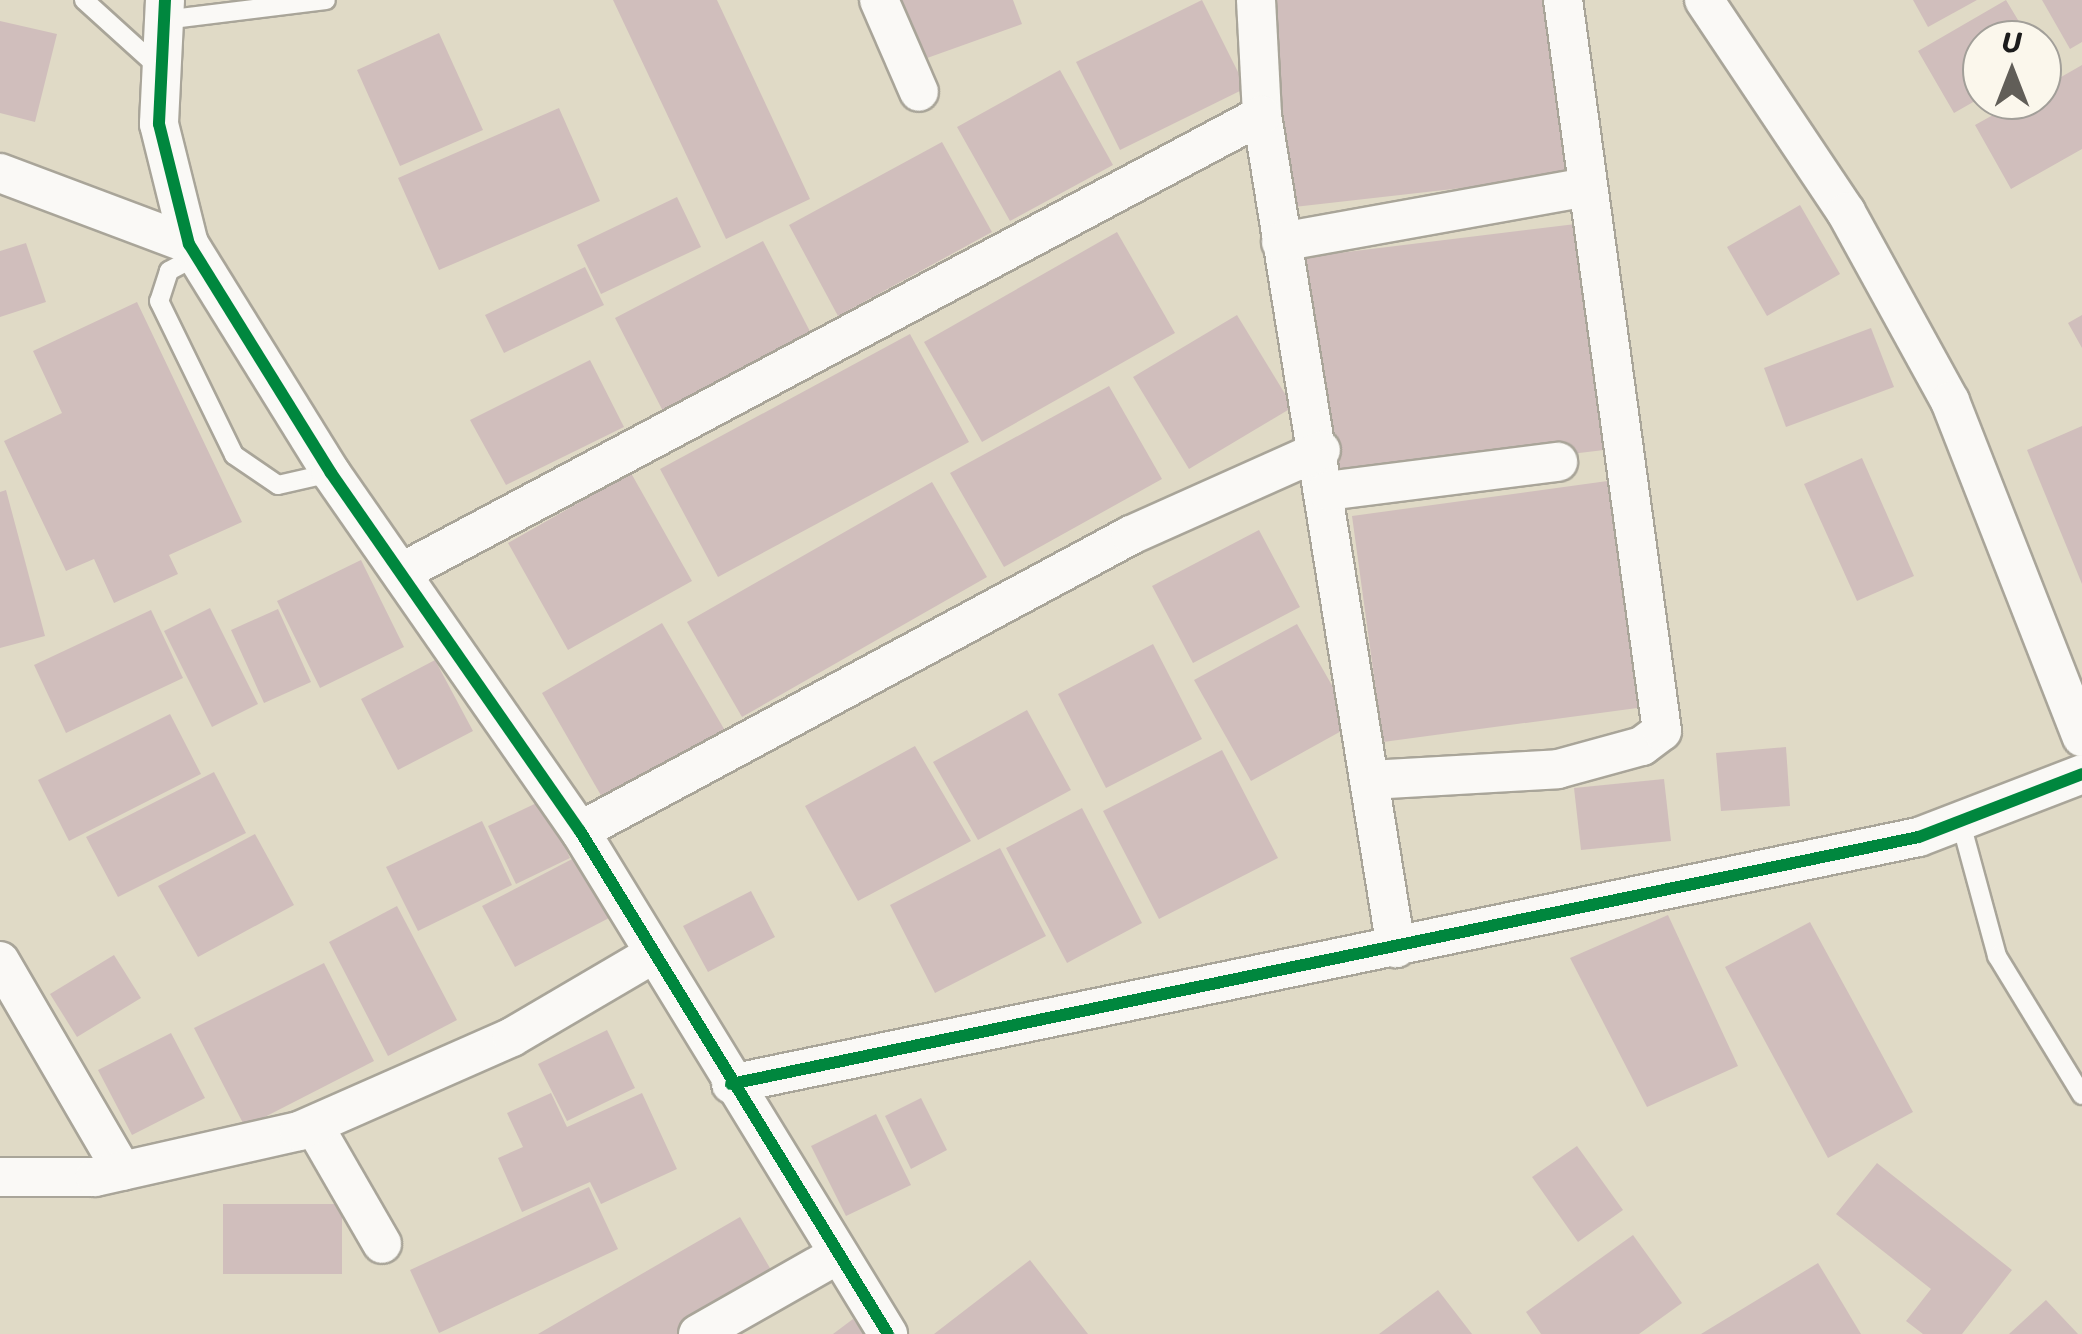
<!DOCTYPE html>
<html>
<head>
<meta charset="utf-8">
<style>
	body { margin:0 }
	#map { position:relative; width:2082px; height:1334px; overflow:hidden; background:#e0dac6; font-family:Sriracha,sans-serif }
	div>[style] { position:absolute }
	.building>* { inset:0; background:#d0bebc }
	.roads { filter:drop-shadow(2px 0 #a9a599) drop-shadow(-2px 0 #a9a599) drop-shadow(0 2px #a9a599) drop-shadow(0 -2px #a9a599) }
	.lane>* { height:18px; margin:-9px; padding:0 9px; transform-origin:9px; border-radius:9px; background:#faf9f6 }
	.street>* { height:38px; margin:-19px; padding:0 19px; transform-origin:19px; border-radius:19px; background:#faf9f6 }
	.cycleway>* { height:12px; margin:-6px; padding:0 6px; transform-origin:6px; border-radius:6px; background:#00873e }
	span { translate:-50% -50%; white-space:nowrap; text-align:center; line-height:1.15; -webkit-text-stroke:10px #fbf7ec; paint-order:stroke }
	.north { position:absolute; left:1962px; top:20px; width:100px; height:100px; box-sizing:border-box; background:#fbf7ec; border:2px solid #a29f99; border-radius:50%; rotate:0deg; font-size:28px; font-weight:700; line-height:40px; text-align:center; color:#1c1c1c }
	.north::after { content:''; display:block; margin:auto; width:35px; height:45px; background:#615e58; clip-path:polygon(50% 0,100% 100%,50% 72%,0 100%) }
</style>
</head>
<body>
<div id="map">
	<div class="building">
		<div style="clip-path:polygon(613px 0,717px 0,810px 199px,726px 239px)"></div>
		<div style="clip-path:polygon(894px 0,1013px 0,1022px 24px,916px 62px)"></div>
		<div style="clip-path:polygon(1202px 0,1246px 88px,1120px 150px,1076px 62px)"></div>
		<div style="clip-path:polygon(1270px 0,1547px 0,1567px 176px,1294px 207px)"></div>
		<div style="clip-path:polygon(1913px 0,1977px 0,1928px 27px)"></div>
		<div style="clip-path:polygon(2006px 0,2030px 40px,1982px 40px,1982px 97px,1954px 113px,1918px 51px)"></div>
		<div style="clip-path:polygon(2042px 0,2082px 0,2082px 42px,2070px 49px)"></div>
		<div style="clip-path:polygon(0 21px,57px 34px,35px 122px,0 113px)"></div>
		<div style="clip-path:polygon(439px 33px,483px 130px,400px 166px,357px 70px)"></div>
		<div style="clip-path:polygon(2082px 65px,2082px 149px,2011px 189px,1975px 125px,2020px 100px,2042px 100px,2042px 88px)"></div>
		<div style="clip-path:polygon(1060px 70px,1113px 165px,1010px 221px,957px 127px)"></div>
		<div style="clip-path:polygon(559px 108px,600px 201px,439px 270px,398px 178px)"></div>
		<div style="clip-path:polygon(942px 142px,992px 232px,838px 316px,789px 225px)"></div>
		<div style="clip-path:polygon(677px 197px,701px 247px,601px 294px,577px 245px)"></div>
		<div style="clip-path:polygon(1800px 205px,1840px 274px,1767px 316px,1727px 247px)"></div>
		<div style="clip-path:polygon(1584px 223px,1612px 449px,1334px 483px,1306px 257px)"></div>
		<div style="clip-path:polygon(1117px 232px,1175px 333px,982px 442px,924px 342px)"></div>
		<div style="clip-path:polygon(763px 241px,815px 341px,666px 417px,615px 318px)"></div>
		<div style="clip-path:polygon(26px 243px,46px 302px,0 317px,0 251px)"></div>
		<div style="clip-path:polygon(585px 267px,604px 305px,504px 353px,485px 315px)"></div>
		<div style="clip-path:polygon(137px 302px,242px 522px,169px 555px,178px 574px,114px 603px,94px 559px,66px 571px,4px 441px,62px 413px,33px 351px)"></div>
		<div style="clip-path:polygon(1237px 315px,1293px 407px,1189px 469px,1133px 377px)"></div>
		<div style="clip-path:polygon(2082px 315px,2082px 348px,2068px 323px)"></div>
		<div style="clip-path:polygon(1871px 328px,1894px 387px,1786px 427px,1764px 368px)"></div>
		<div style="clip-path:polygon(910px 334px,969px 442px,718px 577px,660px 469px)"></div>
		<div style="clip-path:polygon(590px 360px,624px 427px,506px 485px,470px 420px)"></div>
		<div style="clip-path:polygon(1109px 386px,1162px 479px,1004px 567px,950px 473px)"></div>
		<div style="clip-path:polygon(2082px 426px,2082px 584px,2027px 450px)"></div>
		<div style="clip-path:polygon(1862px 458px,1914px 576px,1857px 601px,1804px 484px)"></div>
		<div style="clip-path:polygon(631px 473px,692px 581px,568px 650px,508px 543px)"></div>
		<div style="clip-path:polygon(1622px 479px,1652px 706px,1383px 742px,1352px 516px)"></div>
		<div style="clip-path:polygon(932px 482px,987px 577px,742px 717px,687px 622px)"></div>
		<div style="clip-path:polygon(6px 490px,45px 636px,0 648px,0 492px)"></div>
		<div style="clip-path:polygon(1259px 530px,1300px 607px,1193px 663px,1152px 586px)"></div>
		<div style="clip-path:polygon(361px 560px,404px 647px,320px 688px,277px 601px)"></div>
		<div style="clip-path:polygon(210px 608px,258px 704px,212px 727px,164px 631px)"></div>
		<div style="clip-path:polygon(278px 609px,311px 682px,264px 703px,231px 630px)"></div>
		<div style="clip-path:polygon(151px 610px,183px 678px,66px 733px,34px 665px)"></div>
		<div style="clip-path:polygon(662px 623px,727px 734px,606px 804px,542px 693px)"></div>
		<div style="clip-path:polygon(1297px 624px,1354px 724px,1251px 781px,1194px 680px)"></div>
		<div style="clip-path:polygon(1153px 644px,1202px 739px,1106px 788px,1058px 694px)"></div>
		<div style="clip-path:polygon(435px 660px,473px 731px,398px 770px,361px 699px)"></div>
		<div style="clip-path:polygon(1027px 710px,1071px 790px,978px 840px,933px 762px)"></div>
		<div style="clip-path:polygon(170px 714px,201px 774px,69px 841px,38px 780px)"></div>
		<div style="clip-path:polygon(915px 746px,971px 841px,858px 901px,805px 806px)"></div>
		<div style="clip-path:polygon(1786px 747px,1790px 806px,1721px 811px,1716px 753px)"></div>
		<div style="clip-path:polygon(1222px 750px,1278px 858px,1159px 919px,1103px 811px)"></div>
		<div style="clip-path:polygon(214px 772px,246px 833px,118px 897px,86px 837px)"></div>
		<div style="clip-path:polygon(1664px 779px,1671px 841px,1581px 850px,1574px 788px)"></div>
		<div style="clip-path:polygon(543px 800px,570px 858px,516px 884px,488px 826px)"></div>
		<div style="clip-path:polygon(1082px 808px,1142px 923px,1067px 963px,1006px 848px)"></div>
		<div style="clip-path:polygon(482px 821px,512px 885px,418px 931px,386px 867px)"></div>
		<div style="clip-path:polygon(255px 834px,294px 905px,198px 957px,158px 886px)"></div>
		<div style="clip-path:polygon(1000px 848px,1046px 936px,935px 993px,890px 905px)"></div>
		<div style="clip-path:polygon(576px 857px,609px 918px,515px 967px,482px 906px)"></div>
		<div style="clip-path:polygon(751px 891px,775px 937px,708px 972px,683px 926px)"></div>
		<div style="clip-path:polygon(397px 906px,457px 1020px,388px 1056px,329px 942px)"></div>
		<div style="clip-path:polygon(1668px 915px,1738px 1066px,1647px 1107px,1570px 958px)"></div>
		<div style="clip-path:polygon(1810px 922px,1913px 1112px,1828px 1158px,1725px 967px)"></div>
		<div style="clip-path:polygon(114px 955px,141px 998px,77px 1037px,50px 994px)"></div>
		<div style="clip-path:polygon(324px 963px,374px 1061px,245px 1127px,194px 1028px)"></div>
		<div style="clip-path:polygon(607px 1030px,635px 1088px,567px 1121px,538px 1064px)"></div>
		<div style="clip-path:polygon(171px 1033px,205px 1098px,132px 1135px,98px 1070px)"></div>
		<div style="clip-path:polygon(551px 1093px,567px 1127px,642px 1093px,677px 1169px,601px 1204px,590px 1182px,522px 1212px,498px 1158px,523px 1147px,507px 1113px)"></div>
		<div style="clip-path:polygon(921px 1098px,947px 1150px,911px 1169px,885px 1116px)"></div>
		<div style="clip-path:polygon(876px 1114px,911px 1185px,846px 1216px,811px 1146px)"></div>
		<div style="clip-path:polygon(1577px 1146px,1623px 1210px,1578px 1242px,1532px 1177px)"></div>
		<div style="clip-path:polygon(1877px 1163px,2012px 1270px,1962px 1334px,1923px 1334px,1906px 1321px,1931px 1289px,1836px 1214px)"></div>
		<div style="clip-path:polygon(589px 1187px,618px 1249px,439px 1333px,410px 1270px)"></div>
		<div style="clip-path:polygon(223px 1204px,342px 1204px,342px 1274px,223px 1274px)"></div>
		<div style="clip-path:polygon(740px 1217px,777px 1280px,683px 1334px,538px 1334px)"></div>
		<div style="clip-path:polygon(1633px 1235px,1682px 1303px,1639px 1334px,1541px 1334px,1526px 1312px)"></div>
		<div style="clip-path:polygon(1030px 1260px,1088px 1334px,934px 1334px)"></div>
		<div style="clip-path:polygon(1818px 1263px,1861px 1334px,1701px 1334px)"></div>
		<div style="clip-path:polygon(1438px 1290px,1472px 1334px,1379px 1334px)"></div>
		<div style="clip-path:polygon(2046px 1300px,2078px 1334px,2009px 1334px)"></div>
		<div style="clip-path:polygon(853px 1319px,864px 1334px,833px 1334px)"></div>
	</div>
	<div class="roads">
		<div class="lane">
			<div style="left:84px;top:0;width:103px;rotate:42.2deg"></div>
			<div style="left:164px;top:20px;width:163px;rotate:-7deg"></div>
			<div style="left:197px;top:256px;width:32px;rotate:152deg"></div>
			<div style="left:169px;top:271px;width:32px;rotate:108deg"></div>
			<div style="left:159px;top:301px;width:171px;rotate:64deg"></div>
			<div style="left:234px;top:455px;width:53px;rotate:34.3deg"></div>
			<div style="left:278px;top:485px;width:54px;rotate:-12.8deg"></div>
			<div style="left:1962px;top:827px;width:134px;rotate:74.8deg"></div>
			<div style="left:1997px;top:956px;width:163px;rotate:58.6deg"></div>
		</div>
		<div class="street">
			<div style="left:165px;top:0;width:124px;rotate:92.8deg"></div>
			<div style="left:159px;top:124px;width:124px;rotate:76deg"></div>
			<div style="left:189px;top:244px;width:269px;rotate:58.2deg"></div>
			<div style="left:331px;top:473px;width:436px;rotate:55.2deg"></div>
			<div style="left:580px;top:831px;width:590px;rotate:58.52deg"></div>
			<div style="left:879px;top:0;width:100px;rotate:66.5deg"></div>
			<div style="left:1256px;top:0;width:115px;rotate:87deg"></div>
			<div style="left:1262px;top:115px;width:844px;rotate:80.86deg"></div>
			<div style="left:1704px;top:0;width:255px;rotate:56.2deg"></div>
			<div style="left:1846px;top:212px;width:216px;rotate:61.2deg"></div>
			<div style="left:1950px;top:401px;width:361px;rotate:68.6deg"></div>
			<div style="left:0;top:173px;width:202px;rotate:20.6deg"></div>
			<div style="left:1281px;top:242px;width:306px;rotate:-10.2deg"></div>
			<div style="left:1327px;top:491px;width:233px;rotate:-7.2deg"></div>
			<div style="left:406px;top:570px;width:969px;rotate:-27.99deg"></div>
			<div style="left:1370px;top:780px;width:188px;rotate:-3.3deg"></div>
			<div style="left:1558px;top:769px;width:87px;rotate:-15.3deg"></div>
			<div style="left:1642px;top:746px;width:25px;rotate:-37deg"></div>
			<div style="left:1662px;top:731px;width:738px;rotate:-97.71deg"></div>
			<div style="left:580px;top:831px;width:625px;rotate:-28.24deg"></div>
			<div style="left:1131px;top:535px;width:208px;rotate:-24.1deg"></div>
			<div style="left:0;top:961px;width:243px;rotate:59.8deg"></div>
			<div style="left:731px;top:1084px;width:1213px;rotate:-11.75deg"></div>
			<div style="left:1919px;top:837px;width:175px;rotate:-21.1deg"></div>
			<div style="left:314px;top:1126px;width:136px;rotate:60deg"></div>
			<div style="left:0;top:1177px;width:95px"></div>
			<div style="left:95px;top:1177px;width:209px;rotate:-12.7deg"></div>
			<div style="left:299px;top:1131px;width:233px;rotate:-23.8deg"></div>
			<div style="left:512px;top:1037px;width:162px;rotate:-30.4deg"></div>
			<div style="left:698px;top:1334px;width:160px;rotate:-29.6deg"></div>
		</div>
	</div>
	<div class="cycleway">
		<div style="left:165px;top:0;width:124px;rotate:92.8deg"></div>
		<div style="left:159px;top:124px;width:124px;rotate:76deg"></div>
		<div style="left:189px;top:244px;width:269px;rotate:58.2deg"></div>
		<div style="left:331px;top:473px;width:436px;rotate:55.2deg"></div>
		<div style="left:580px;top:831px;width:590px;rotate:58.52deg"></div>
		<div style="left:731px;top:1084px;width:1213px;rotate:-11.75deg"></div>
		<div style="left:1919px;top:837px;width:175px;rotate:-21.1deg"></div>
	</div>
	<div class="north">U</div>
</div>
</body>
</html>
